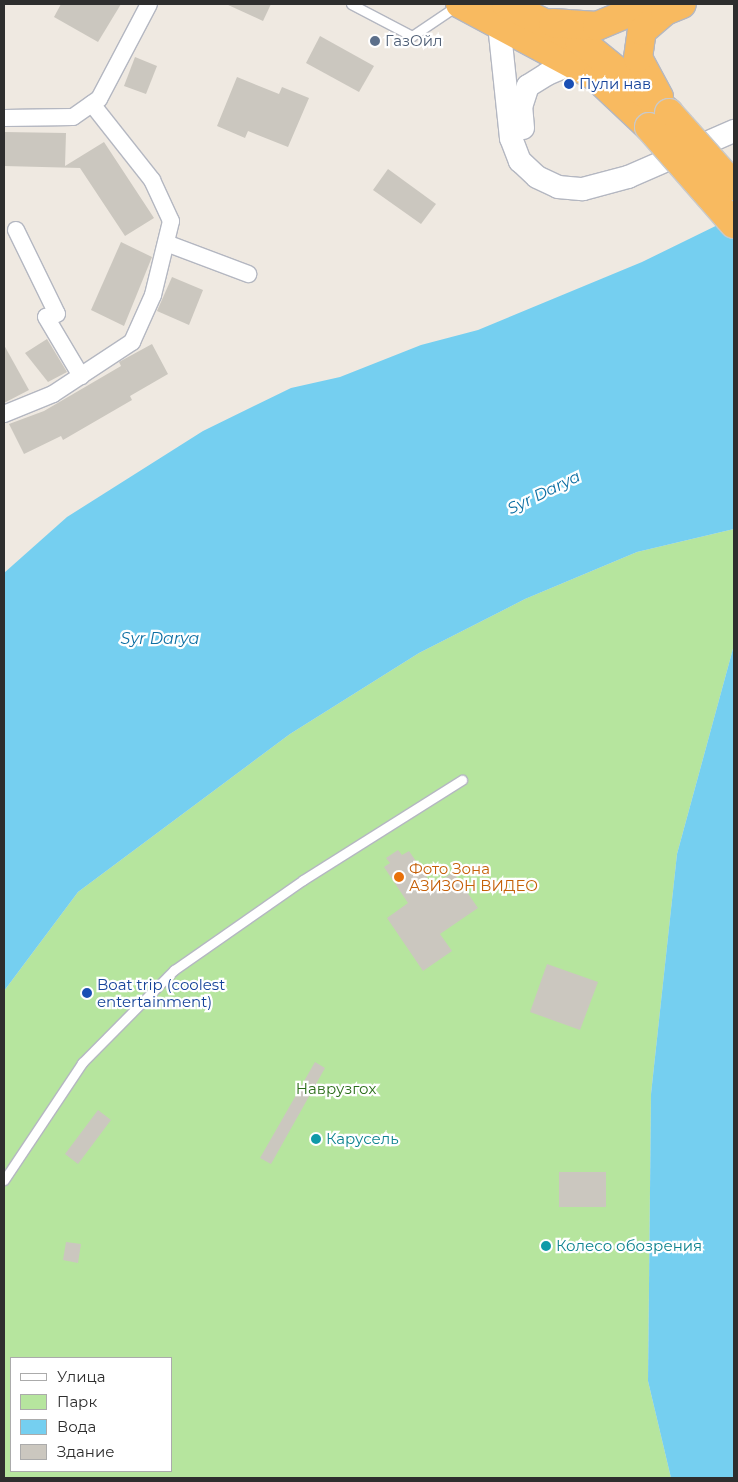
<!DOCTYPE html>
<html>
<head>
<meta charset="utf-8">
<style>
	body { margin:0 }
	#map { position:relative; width:738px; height:1482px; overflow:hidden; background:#efe9e1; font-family:Montserrat,sans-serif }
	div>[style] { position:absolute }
	.green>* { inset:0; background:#b6e59e }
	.water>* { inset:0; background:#75cff0 }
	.building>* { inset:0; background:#cbc7bf }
	.roads { filter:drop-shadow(1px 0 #b4b7c1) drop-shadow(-1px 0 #b4b7c1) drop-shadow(0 1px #b4b7c1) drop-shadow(0 -1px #b4b7c1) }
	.service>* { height:9px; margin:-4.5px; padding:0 4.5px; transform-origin:4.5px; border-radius:4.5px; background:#fff }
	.minor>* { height:16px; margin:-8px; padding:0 8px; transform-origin:8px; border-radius:8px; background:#fff }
	.secondary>* { height:22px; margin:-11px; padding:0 11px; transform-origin:11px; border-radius:11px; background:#fff }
	.trunk>* { height:28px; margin:-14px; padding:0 14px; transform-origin:14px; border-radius:14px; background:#f8ba60 }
	.bridges { filter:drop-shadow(1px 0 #c9c9c9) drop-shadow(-1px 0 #c9c9c9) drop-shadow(0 1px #c9c9c9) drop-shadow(0 -1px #c9c9c9) }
	.trunk-bridge>* { height:28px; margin:-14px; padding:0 14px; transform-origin:14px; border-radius:14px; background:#f8ba60 }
	.dots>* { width:14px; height:14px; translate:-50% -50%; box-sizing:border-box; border:2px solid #fff; border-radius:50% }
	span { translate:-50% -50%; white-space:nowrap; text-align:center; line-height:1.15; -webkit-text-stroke:4.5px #fff; paint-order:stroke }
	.service-label { font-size:15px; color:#4e5e75 }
	.left { translate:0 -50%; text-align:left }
	.transit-label { font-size:15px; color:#164399 }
	.food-label { font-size:15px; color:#c56008 }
	.park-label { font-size:15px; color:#2c6e1b }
	.culture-label { font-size:15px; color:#0d838f }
	.water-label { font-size:16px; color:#0d6fa3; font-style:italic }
	.frame { position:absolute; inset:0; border:5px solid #2e2e2e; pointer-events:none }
	.legend { position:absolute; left:10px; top:1357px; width:162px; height:115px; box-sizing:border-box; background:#fff; border:1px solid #ababab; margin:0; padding:6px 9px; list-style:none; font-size:15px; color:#2e2e2e }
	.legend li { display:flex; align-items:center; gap:10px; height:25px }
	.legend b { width:25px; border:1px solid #ababab }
</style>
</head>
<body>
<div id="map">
	<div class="green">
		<div style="clip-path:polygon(evenodd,734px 529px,734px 645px,677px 854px,651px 1094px,648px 1381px,671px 1478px,4px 1478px,4px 991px,78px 892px,290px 734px,419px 653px,525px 599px,637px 552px,734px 529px,11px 1358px,171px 1358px,171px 1471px,11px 1471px,11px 1358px)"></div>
	</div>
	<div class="water">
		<div style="clip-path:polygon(734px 217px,734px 529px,637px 552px,525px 599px,419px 653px,290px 734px,78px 892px,4px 991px,4px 573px,67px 517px,203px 431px,291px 388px,340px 377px,421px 345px,478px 330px,642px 262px)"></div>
		<div style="clip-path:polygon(734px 645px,734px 1478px,671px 1478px,648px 1381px,651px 1094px,677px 854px)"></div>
	</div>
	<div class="building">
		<div style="clip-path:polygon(61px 4px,121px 4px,98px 42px,54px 17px)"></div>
		<div style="clip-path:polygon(226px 4px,271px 4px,263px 21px)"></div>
		<div style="clip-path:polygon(320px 36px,374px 66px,359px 92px,306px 63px)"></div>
		<div style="clip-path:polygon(135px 57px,157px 66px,146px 94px,124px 86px)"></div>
		<div style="clip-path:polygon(237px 77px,279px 94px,282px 87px,309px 98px,288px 147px,248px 131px,245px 138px,217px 126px)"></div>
		<div style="clip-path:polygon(4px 132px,66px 133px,65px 166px,104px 142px,154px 218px,125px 236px,80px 168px,4px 166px)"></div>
		<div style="clip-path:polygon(388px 169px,436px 204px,421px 224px,373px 190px)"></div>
		<div style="clip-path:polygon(121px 242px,152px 257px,124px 326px,91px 310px)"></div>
		<div style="clip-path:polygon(172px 277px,203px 290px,189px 325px,157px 311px)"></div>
		<div style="clip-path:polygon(47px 339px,67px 372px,48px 382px,25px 353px)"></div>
		<div style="clip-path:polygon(152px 344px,168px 374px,130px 396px,132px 400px,63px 440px,61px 436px,24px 454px,9px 424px,44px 411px,121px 366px,119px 362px)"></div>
		<div style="clip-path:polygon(4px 345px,29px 390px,4px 403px)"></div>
		<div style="clip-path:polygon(398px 850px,402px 855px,409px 851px,433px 886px,453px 872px,478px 908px,440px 934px,452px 951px,423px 971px,387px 918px,408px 903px,384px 867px,390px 863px,386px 858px)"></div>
		<div style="clip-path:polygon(547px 964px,598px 982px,580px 1030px,530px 1012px)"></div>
		<div style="clip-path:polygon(315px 1062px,325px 1068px,271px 1164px,260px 1158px)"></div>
		<div style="clip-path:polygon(98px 1110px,111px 1120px,78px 1164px,65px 1154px)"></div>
		<div style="clip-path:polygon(559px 1172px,606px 1172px,606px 1207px,559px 1207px)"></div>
		<div style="clip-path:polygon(66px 1242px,81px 1244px,78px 1263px,63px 1260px)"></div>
	</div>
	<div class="roads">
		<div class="service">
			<div style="left:351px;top:4px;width:69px;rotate:27.7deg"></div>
			<div style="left:412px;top:36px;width:55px;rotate:-34deg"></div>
			<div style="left:4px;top:1180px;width:141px;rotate:-56.3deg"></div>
			<div style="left:82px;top:1063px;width:131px;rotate:-45.3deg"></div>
			<div style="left:174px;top:970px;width:157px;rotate:-34.9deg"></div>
			<div style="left:303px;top:880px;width:188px;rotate:-32.2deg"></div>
		</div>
		<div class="minor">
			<div style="left:4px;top:118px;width:69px;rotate:-0.8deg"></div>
			<div style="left:73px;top:117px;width:32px;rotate:-35deg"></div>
			<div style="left:99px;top:99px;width:107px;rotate:-62.2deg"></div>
			<div style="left:16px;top:230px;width:93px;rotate:64deg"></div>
			<div style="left:57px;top:314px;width:11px;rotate:165deg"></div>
			<div style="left:46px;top:317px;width:69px;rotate:59.3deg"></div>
			<div style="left:166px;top:243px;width:88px;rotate:20.7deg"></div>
			<div style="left:4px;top:414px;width:53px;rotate:-22.2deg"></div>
			<div style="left:53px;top:394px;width:95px;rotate:-33.4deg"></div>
			<div style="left:132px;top:342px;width:51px;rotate:-65.9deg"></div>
			<div style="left:153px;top:295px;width:76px;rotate:-76.3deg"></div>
			<div style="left:171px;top:221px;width:45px;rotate:-114.9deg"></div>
			<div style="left:152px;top:180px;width:97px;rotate:-128.3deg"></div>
		</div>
		<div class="secondary">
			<div style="left:499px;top:24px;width:115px;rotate:84deg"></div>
			<div style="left:511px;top:138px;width:25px;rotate:69deg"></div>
			<div style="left:520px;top:161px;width:23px;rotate:43deg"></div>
			<div style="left:537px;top:177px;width:23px;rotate:25deg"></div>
			<div style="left:558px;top:187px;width:25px;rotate:5deg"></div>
			<div style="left:583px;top:189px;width:47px;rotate:-14.9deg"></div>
			<div style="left:628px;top:177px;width:116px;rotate:-23.5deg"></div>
			<div style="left:523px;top:128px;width:21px;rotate:-95deg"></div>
			<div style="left:521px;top:107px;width:22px;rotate:-72deg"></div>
			<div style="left:528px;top:86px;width:22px;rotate:-32deg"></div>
			<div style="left:547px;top:74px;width:28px;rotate:-23deg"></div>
		</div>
		<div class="trunk">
			<div style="left:460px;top:4px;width:154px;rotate:28.2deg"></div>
			<div style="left:596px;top:77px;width:73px;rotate:43.3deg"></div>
			<div style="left:506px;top:4px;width:81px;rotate:26.3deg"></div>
			<div style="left:579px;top:40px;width:116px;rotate:39deg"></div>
			<div style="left:553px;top:23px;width:44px;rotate:3.9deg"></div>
			<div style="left:597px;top:26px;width:57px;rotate:-22.5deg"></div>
			<div style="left:659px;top:97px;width:44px;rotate:-118.3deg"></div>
			<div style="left:638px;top:58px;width:27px;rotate:-82deg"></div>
			<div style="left:642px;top:31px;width:30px;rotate:-41deg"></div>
			<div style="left:665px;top:11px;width:18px;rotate:-22deg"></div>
		</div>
	</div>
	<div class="bridges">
		<div class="trunk-bridge">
			<div style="left:669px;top:113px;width:98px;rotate:48.3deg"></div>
			<div style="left:649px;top:127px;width:129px;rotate:48.8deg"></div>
		</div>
	</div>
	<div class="dots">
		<div style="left:375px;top:41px;background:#5c6f8a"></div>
		<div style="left:569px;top:84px;background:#1a4fb4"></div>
		<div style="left:399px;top:877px;background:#e8710a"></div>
		<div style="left:87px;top:993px;background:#1a4fb4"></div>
		<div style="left:316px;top:1139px;background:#0f9aa8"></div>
		<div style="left:546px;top:1246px;background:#0f9aa8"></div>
	</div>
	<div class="service-label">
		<span class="left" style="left:385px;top:41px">ГазОйл</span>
	</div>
	<div class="transit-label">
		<span class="left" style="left:579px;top:84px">Пули нав</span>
		<span class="left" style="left:97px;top:993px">Boat trip (coolest<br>entertainment)</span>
	</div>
	<div class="food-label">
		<span class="left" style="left:409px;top:877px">Фото Зона<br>АЗИЗОН ВИДЕО</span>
	</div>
	<div class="park-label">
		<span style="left:336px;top:1089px">Наврузгох</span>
	</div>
	<div class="culture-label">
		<span class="left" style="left:326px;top:1139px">Карусель</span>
		<span class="left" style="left:556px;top:1246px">Колесо обозрения</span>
	</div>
	<div class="water-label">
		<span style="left:544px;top:493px;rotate:-26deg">Syr Darya</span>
		<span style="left:160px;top:639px">Syr Darya</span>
	</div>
	<div class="frame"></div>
	<ul class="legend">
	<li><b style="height:6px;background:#fff"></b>Улица</li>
	<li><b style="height:14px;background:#b6e59e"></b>Парк</li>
	<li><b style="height:14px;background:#75cff0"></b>Вода</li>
	<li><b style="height:14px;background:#cbc7bf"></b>Здание</li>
	</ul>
</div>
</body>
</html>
